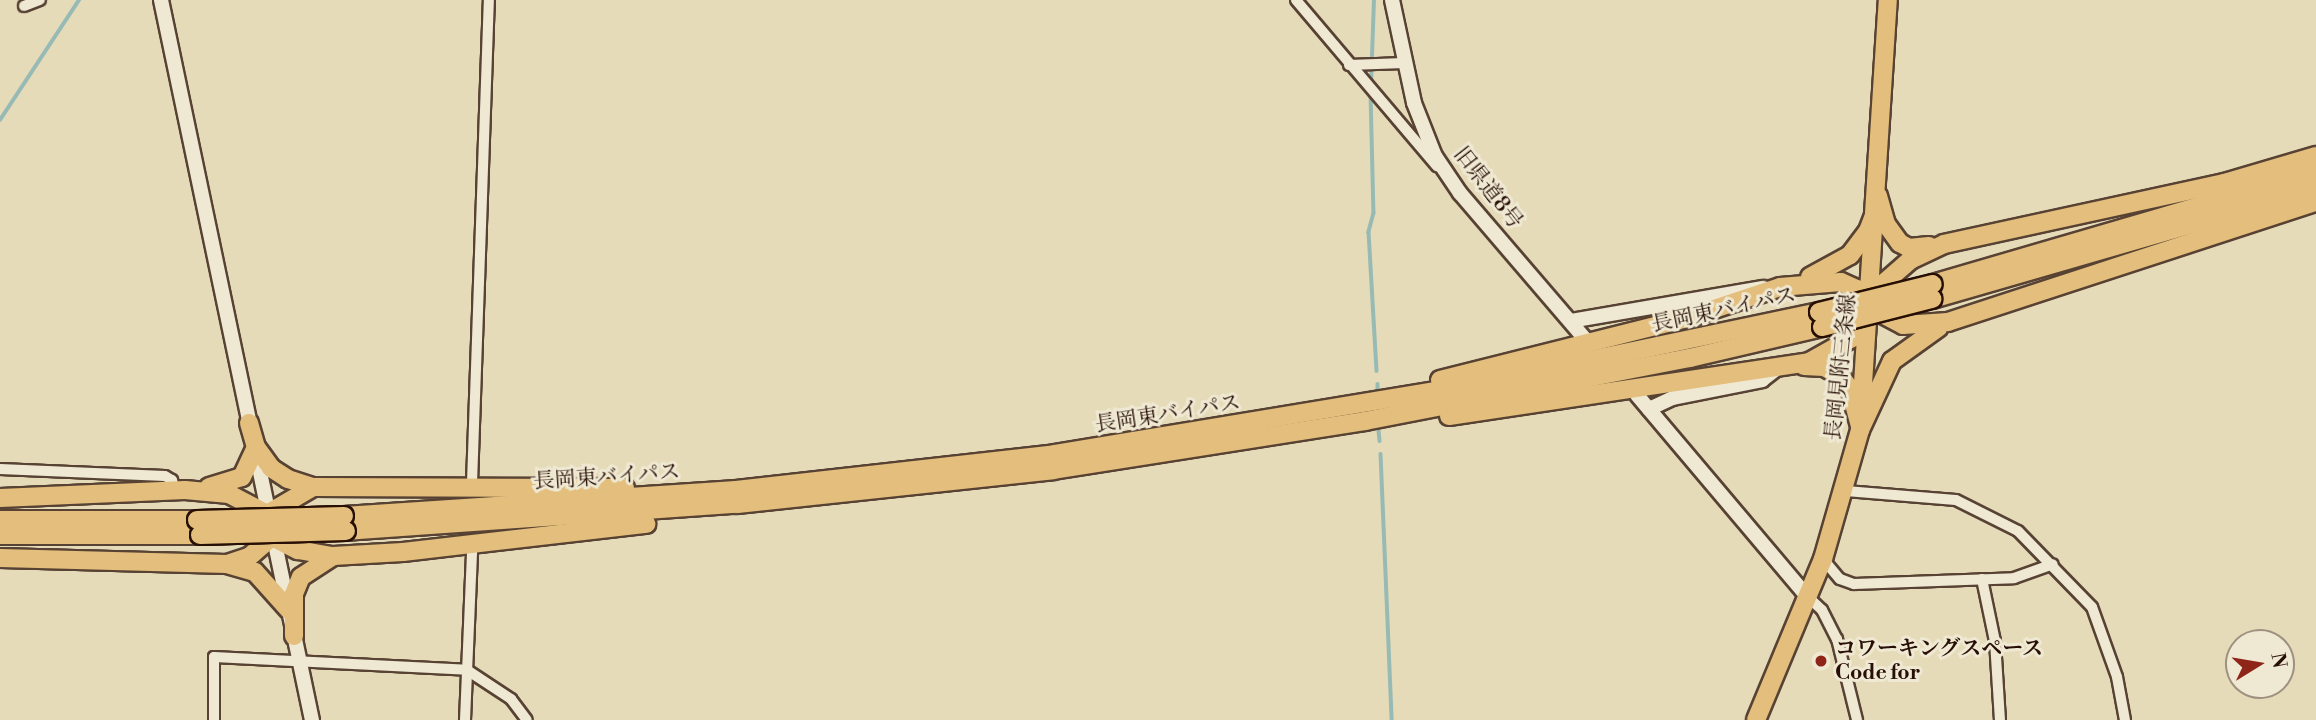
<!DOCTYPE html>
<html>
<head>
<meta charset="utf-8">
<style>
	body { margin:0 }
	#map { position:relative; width:2316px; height:720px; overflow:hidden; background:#e6dbb9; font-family:"Libre Bodoni","Noto Serif JP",serif }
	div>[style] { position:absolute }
	.stream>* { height:3.5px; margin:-1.75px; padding:0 1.75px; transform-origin:1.75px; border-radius:1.75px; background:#97bab5 }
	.roads { filter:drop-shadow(2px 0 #574233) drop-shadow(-2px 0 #574233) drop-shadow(0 2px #574233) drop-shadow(0 -2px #574233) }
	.minor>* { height:10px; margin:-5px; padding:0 5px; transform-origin:5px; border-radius:5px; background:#efe8d2 }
	.tertiary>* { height:14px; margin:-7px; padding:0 7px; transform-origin:7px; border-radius:7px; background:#efe8d2 }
	.primary>* { height:18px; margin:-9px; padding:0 9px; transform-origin:9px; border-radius:9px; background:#e3be7c }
	.trunk>* { height:18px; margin:-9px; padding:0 9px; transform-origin:9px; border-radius:9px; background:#e3be7c }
	.bridges { filter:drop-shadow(2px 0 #270f06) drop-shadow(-2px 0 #270f06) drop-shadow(0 2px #270f06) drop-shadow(0 -2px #270f06) }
	.trunk-bridge>* { height:18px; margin:-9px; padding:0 9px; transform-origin:9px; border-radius:9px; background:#e3be7c }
	.dots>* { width:19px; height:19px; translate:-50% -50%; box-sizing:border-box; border:4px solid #efe8d2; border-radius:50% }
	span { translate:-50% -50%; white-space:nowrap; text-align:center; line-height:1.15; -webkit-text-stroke:6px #efe8d2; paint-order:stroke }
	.street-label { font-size:21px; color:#270f06 }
	.poi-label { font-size:21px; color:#270f06; font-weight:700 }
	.left { translate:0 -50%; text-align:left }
	.north { position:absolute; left:2225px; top:629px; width:70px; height:70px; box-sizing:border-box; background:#efe8d2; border:2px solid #9f9180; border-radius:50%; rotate:79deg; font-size:19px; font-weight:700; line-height:28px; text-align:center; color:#270f06 }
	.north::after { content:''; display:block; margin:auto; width:24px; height:32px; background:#8f2418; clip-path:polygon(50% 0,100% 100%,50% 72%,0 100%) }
</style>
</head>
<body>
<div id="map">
	<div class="stream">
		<div style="left:1371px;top:85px;width:85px;rotate:-88deg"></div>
		<div style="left:1371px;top:93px;width:120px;rotate:88.6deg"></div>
		<div style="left:1374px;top:213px;width:20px;rotate:105deg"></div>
		<div style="left:1369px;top:232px;width:139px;rotate:86.7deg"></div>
		<div style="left:0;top:120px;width:144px;rotate:-56.6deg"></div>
		<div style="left:1378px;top:384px;width:5px;rotate:90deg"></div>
		<div style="left:1379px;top:431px;width:10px;rotate:84deg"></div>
		<div style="left:1381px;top:454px;width:266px;rotate:87.6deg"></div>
	</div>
	<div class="roads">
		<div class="minor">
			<div style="left:1296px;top:0;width:218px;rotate:49.7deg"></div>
			<div style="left:24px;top:6px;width:17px;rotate:-21deg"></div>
			<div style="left:1349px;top:65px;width:55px;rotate:-2.1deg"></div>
			<div style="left:0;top:469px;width:165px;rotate:2.4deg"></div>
			<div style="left:165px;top:476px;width:8px;rotate:30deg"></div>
			<div style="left:172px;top:480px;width:11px;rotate:75deg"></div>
			<div style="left:472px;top:483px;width:483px;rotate:-88deg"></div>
			<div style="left:1846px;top:491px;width:110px;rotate:4.7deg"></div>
			<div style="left:1956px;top:500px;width:69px;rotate:26.6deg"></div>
			<div style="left:2018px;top:531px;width:106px;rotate:45.8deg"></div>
			<div style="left:2092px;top:607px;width:74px;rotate:70.3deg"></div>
			<div style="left:2117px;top:677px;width:44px;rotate:79.5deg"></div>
			<div style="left:1823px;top:559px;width:26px;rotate:50deg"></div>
			<div style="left:1840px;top:579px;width:15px;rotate:20deg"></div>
			<div style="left:1854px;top:584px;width:160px;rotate:-2.1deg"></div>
			<div style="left:2014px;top:578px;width:41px;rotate:-19.7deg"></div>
			<div style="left:1982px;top:579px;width:63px;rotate:78.2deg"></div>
			<div style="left:1995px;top:641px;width:79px;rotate:86.4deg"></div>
			<div style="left:1808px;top:597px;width:19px;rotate:43deg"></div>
			<div style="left:1822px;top:610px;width:33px;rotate:63deg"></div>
			<div style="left:1837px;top:639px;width:83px;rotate:76.1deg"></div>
			<div style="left:214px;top:720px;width:63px;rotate:-90deg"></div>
			<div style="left:214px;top:657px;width:253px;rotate:2.9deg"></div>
			<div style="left:467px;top:670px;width:53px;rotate:33.4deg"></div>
			<div style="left:511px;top:699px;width:26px;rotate:53deg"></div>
			<div style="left:465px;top:720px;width:170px;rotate:-87.6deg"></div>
		</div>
		<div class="tertiary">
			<div style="left:161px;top:0;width:736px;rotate:78.16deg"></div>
			<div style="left:1392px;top:0;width:105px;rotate:77.9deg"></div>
			<div style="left:1414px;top:103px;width:57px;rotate:68.4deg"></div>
			<div style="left:1435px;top:156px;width:45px;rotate:56deg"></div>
			<div style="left:1460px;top:193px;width:192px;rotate:49.4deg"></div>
			<div style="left:1571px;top:321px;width:195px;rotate:-9.8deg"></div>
			<div style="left:1637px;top:395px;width:265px;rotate:49.8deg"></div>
			<div style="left:1649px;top:409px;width:26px;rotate:-25deg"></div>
			<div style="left:1673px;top:398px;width:91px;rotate:-11.4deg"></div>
			<div style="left:1762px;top:380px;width:18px;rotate:-38deg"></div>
		</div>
		<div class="primary">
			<div style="left:1756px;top:720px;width:174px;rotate:-67.4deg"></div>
			<div style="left:1823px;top:559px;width:134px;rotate:-74deg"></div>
			<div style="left:1860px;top:430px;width:431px;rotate:-86.3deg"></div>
		</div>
		<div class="trunk">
			<div style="left:1878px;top:196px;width:29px;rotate:74deg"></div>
			<div style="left:1886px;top:224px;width:24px;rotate:54deg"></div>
			<div style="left:1900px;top:243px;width:10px;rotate:29deg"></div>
			<div style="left:1909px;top:248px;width:20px;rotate:-6deg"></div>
			<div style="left:1810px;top:277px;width:46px;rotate:-28.8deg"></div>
			<div style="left:1850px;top:255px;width:30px;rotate:-53deg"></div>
			<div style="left:1868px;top:231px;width:25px;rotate:-69deg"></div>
			<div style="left:1933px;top:284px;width:399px;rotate:-16.3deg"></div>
			<div style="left:1932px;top:299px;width:400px;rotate:-16.1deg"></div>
			<div style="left:1804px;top:366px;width:20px;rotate:3deg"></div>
			<div style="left:1824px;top:367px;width:18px;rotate:29deg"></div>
			<div style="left:1840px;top:376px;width:16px;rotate:52deg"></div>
			<div style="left:1850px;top:389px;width:39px;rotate:75deg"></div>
			<div style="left:1440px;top:380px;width:258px;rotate:-14.1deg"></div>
			<div style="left:1690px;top:317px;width:95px;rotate:-18.4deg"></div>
			<div style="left:1780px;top:287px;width:61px;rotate:-4.7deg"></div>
			<div style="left:1841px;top:282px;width:17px;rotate:24deg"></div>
			<div style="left:1857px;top:289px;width:20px;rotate:45deg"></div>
			<div style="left:1871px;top:303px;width:25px;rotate:-56deg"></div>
			<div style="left:1885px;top:282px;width:33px;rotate:-41deg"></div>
			<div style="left:1910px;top:260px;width:38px;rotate:-25deg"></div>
			<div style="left:1944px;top:244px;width:287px;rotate:-12.3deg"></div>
			<div style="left:2224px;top:183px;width:96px;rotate:-16.4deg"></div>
			<div style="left:1449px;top:416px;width:364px;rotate:-8.5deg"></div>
			<div style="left:1809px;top:362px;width:49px;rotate:-29.2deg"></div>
			<div style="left:1852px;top:338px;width:22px;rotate:-47deg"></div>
			<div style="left:1867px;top:322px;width:15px;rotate:-74deg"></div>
			<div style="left:1871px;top:308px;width:36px;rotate:28deg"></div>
			<div style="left:1903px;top:325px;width:45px;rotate:-3.8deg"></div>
			<div style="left:1948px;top:322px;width:387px;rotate:-18.1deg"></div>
			<div style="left:249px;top:423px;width:25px;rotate:74deg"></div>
			<div style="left:256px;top:447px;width:26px;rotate:54deg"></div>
			<div style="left:271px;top:468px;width:20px;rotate:33deg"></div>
			<div style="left:288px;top:479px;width:26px;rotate:18deg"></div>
			<div style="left:1860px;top:430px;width:76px;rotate:-65.1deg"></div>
			<div style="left:1892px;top:361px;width:57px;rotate:-35.7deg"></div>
			<div style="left:209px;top:487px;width:34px;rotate:-17deg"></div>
			<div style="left:242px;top:477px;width:29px;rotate:-65deg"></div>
			<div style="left:0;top:498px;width:185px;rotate:-2.5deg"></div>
			<div style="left:185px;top:490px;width:44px;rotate:5.2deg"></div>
			<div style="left:229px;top:494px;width:43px;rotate:27.8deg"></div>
			<div style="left:267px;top:514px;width:53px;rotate:-30.4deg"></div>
			<div style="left:313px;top:487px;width:312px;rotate:0.2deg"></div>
			<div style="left:344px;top:516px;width:393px;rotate:-3.8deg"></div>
			<div style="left:736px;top:490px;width:321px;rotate:-6.4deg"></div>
			<div style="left:1055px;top:454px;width:423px;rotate:-9.4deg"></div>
			<div style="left:1472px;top:385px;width:355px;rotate:-11.9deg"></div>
			<div style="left:0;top:520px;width:197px"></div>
			<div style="left:346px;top:531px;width:392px;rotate:-4deg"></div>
			<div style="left:737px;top:504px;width:318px;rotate:-6.1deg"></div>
			<div style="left:1053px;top:470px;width:316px;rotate:-8.9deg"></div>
			<div style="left:1365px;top:421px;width:331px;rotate:-11deg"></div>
			<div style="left:1690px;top:358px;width:136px;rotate:-13.2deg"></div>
			<div style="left:0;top:535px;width:200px"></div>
			<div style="left:0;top:558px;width:227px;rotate:1.5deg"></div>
			<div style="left:227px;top:564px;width:23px;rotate:-18deg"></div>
			<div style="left:249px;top:557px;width:30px;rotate:-41deg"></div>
			<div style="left:272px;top:537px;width:29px;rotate:27deg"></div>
			<div style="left:298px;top:550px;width:36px;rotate:10deg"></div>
			<div style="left:333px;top:556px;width:70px;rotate:-3.3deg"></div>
			<div style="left:403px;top:552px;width:245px;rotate:-6.6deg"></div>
			<div style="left:227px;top:564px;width:29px;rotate:16deg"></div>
			<div style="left:255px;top:572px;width:51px;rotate:48.2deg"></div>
			<div style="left:294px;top:636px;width:42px;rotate:-90deg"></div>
			<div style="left:294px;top:594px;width:18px;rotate:-68deg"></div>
			<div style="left:301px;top:577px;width:38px;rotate:-33deg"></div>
		</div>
	</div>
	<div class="bridges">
		<div class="trunk-bridge">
			<div style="left:1819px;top:312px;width:117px;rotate:-13.8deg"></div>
			<div style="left:1822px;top:327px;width:114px;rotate:-14.3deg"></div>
			<div style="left:197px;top:520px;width:147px;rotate:-1.6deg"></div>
			<div style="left:200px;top:535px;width:146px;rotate:-1.6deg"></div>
		</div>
	</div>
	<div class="dots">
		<div style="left:1821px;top:661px;background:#8f2418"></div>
	</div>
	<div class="street-label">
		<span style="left:1488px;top:188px;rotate:52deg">旧県道8号</span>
		<span style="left:1724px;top:310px;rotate:-12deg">長岡東バイパス</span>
		<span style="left:1841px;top:367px;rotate:-84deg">長岡見附三条線</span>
		<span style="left:1168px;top:414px;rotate:-9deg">長岡東バイパス</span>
		<span style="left:607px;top:477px;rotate:-4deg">長岡東バイパス</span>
	</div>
	<div class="poi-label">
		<span class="left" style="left:1835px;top:661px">コワーキングスペース<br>Code for</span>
	</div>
	<div class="north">N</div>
</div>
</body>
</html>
